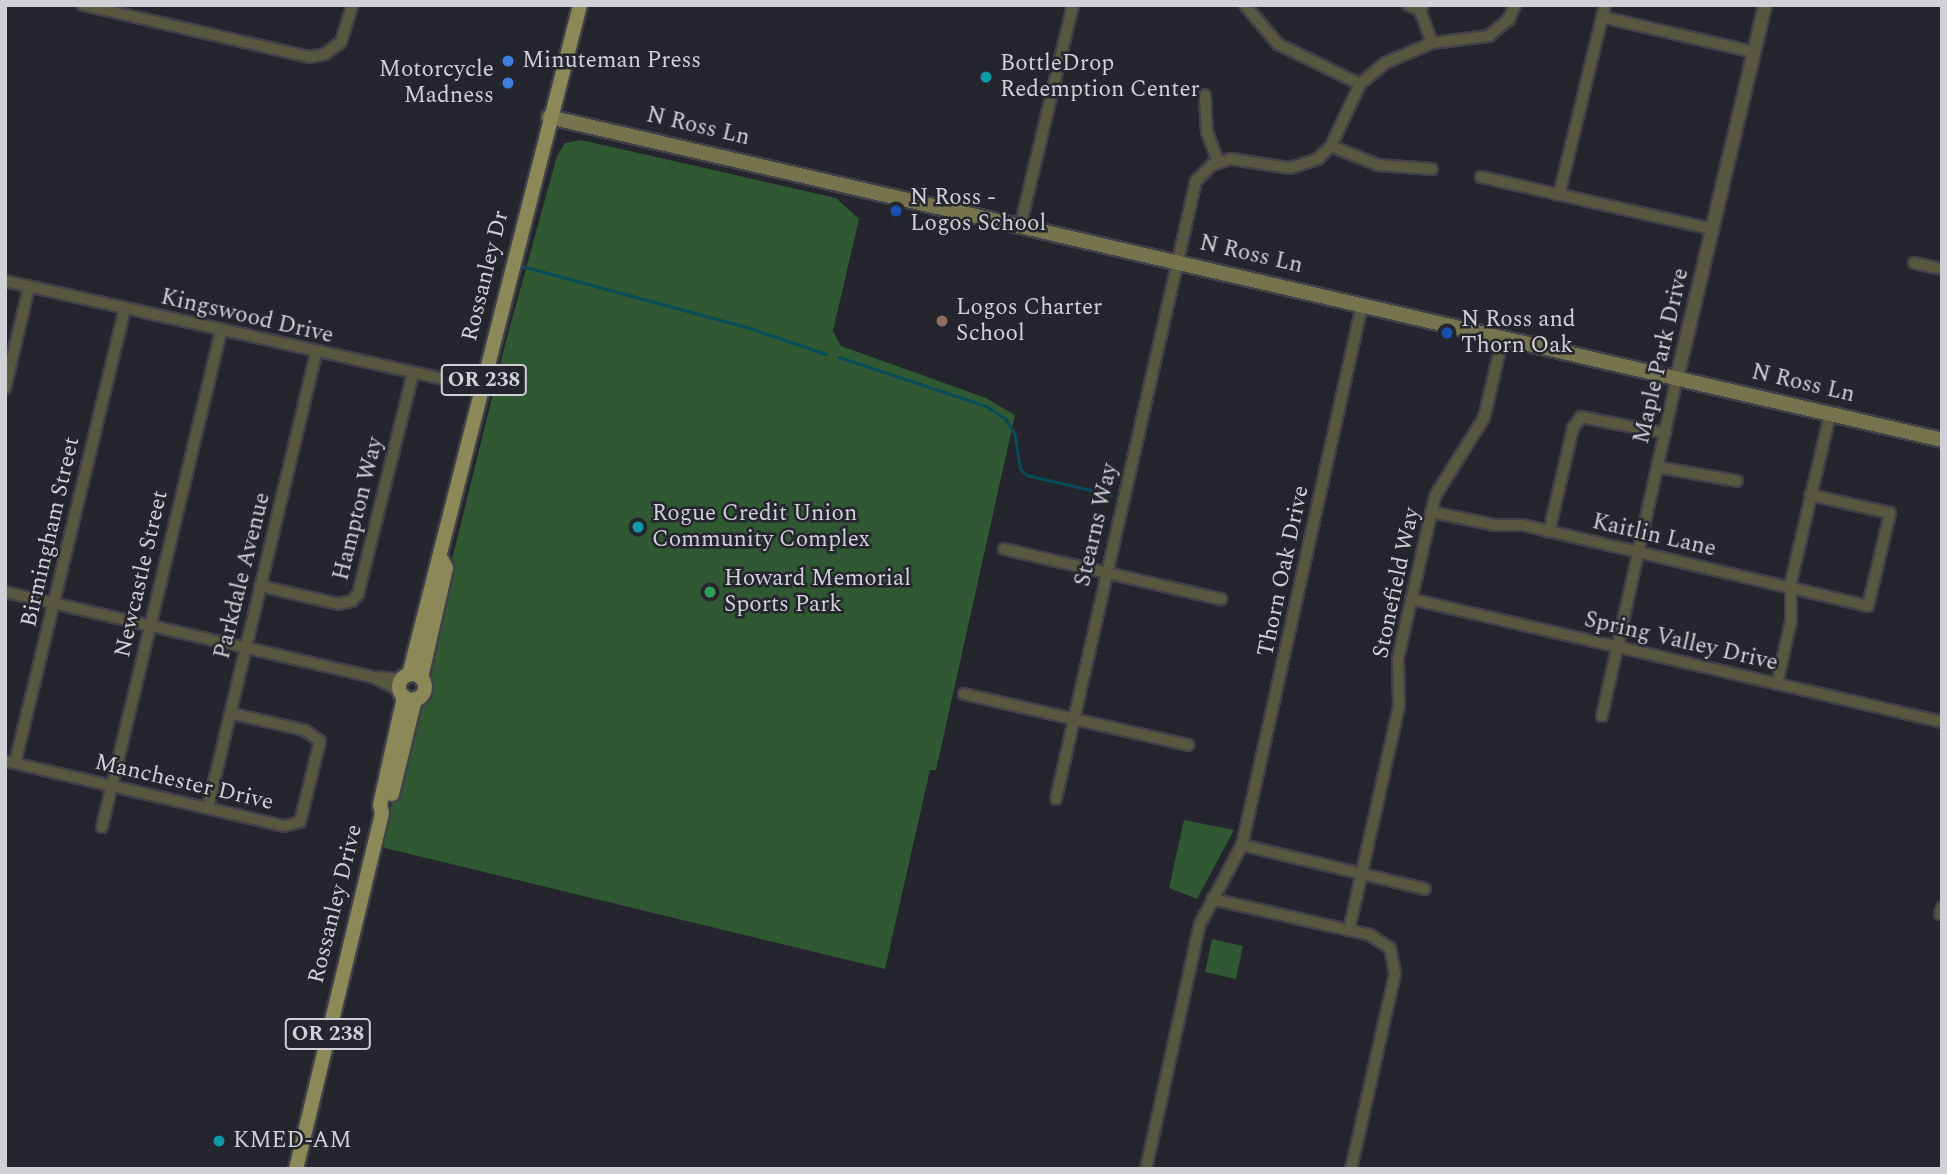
<!DOCTYPE html>
<html>
<head>
<meta charset="utf-8">
<style>
	body { margin:0 }
	#map { position:relative; width:1947px; height:1174px; overflow:hidden; background:#24252d; font-family:Spectral,serif }
	div>[style] { position:absolute }
	.green>* { inset:0; background:#2f5833 }
	.stream>* { height:2.5px; margin:-1.25px; padding:0 1.25px; transform-origin:1.25px; border-radius:1.25px; background:#074c57 }
	.roads { filter:drop-shadow(2px 0 #404148) drop-shadow(-2px 0 #404148) drop-shadow(0 2px #404148) drop-shadow(0 -2px #404148) }
	.minor>* { height:10px; margin:-5px; padding:0 5px; transform-origin:5px; border-radius:5px; background:#585840 }
	.tertiary>* { height:12px; margin:-6px; padding:0 6px; transform-origin:6px; border-radius:6px; background:#585840 }
	.secondary>* { height:14px; margin:-7px; padding:0 7px; transform-origin:7px; border-radius:7px; background:#75744e }
	.primary>* { height:14px; margin:-7px; padding:0 7px; transform-origin:7px; border-radius:7px; background:#8b8958 }
	.primary>.ring { margin:-7px; padding:0; box-sizing:content-box; background:none; border:14px solid #8b8958; border-radius:50% }
	.dots>* { width:19px; height:19px; translate:-50% -50%; box-sizing:border-box; border:4px solid #24252d; border-radius:50% }
	span { translate:-50% -50%; white-space:nowrap; text-align:center; line-height:1.15; -webkit-text-stroke:5px #24252d; paint-order:stroke }
	.shield-label span { padding:2px 5px; background:#24252d; border:2px solid; border-radius:5px; -webkit-text-stroke-width:0 }
	.shield-label { font-size:21px; color:#d0d1d6; font-weight:700 }
	.poi-label { font-size:23px; color:#d0d1d6 }
	.left { translate:0 -50%; text-align:left }
	.right { translate:-100% -50%; text-align:right }
	.street-label { font-size:23px; color:#d0d1d6 }
	.frame { position:absolute; inset:0; border:7px solid #d0d1d6; pointer-events:none }
</style>
</head>
<body>
<div id="map">
	<div class="green">
		<div style="clip-path:polygon(581px 140px,836px 198px,859px 219px,833px 331px,841px 346px,986px 398px,1015px 415px,936px 770px,930px 770px,885px 969px,381px 847px,506px 341px,557px 156px,565px 143px)"></div>
		<div style="clip-path:polygon(1184px 820px,1234px 830px,1197px 899px,1169px 888px)"></div>
		<div style="clip-path:polygon(1212px 939px,1243px 946px,1236px 979px,1205px 972px)"></div>
	</div>
	<div class="stream">
		<div style="left:522px;top:266px;width:233px;rotate:15.2deg"></div>
		<div style="left:747px;top:327px;width:83px;rotate:18.9deg"></div>
		<div style="left:839px;top:357px;width:155px;rotate:18.4deg"></div>
		<div style="left:986px;top:406px;width:24px;rotate:33deg"></div>
		<div style="left:1006px;top:419px;width:17px;rotate:59deg"></div>
		<div style="left:1015px;top:434px;width:36px;rotate:81deg"></div>
		<div style="left:1021px;top:470px;width:8px;rotate:40deg"></div>
		<div style="left:1027px;top:475px;width:87px;rotate:13.2deg"></div>
	</div>
	<div class="roads">
		<div class="minor">
			<div style="left:83px;top:5px;width:233px;rotate:12.9deg"></div>
			<div style="left:310px;top:57px;width:15px;rotate:-11deg"></div>
			<div style="left:325px;top:54px;width:20px;rotate:-37deg"></div>
			<div style="left:341px;top:42px;width:39px;rotate:-73deg"></div>
			<div style="left:1245px;top:5px;width:51px;rotate:49.8deg"></div>
			<div style="left:1278px;top:44px;width:91px;rotate:26deg"></div>
			<div style="left:1408px;top:5px;width:13px;rotate:23deg"></div>
			<div style="left:1423px;top:5px;width:6px;rotate:121deg"></div>
			<div style="left:1420px;top:10px;width:35px;rotate:70deg"></div>
			<div style="left:1602px;top:17px;width:156px;rotate:13deg"></div>
			<div style="left:1205px;top:95px;width:37px;rotate:87deg"></div>
			<div style="left:1207px;top:132px;width:32px;rotate:70deg"></div>
			<div style="left:1331px;top:146px;width:51px;rotate:22deg"></div>
			<div style="left:1378px;top:165px;width:54px;rotate:4.2deg"></div>
			<div style="left:1481px;top:177px;width:237px;rotate:12.7deg"></div>
			<div style="left:1559px;top:195px;width:195px;rotate:-76.4deg"></div>
			<div style="left:1021px;top:223px;width:224px;rotate:-76.6deg"></div>
			<div style="left:1914px;top:263px;width:29px;rotate:12deg"></div>
			<div style="left:5px;top:281px;width:489px;rotate:12.6deg"></div>
			<div style="left:5px;top:388px;width:104px;rotate:-76.6deg"></div>
			<div style="left:1657px;top:467px;width:81px;rotate:9.9deg"></div>
			<div style="left:1431px;top:512px;width:65px;rotate:11.5deg"></div>
			<div style="left:1495px;top:525px;width:28px"></div>
			<div style="left:1523px;top:525px;width:354px;rotate:13.2deg"></div>
			<div style="left:1868px;top:606px;width:96px;rotate:-76.7deg"></div>
			<div style="left:1890px;top:513px;width:82px;rotate:-167.3deg"></div>
			<div style="left:1549px;top:532px;width:107px;rotate:-77deg"></div>
			<div style="left:1573px;top:428px;width:14px;rotate:-54deg"></div>
			<div style="left:1581px;top:417px;width:86px;rotate:10.8deg"></div>
			<div style="left:1004px;top:549px;width:223px;rotate:13deg"></div>
			<div style="left:260px;top:586px;width:80px;rotate:13deg"></div>
			<div style="left:338px;top:604px;width:14px;rotate:-12deg"></div>
			<div style="left:352px;top:601px;width:9px;rotate:-49deg"></div>
			<div style="left:358px;top:594px;width:227px;rotate:-76deg"></div>
			<div style="left:5px;top:592px;width:378px;rotate:13deg"></div>
			<div style="left:373px;top:677px;width:30px;rotate:4deg"></div>
			<div style="left:1411px;top:599px;width:545px;rotate:13.04deg"></div>
			<div style="left:373px;top:677px;width:30px;rotate:26deg"></div>
			<div style="left:1777px;top:684px;width:65px;rotate:-77.5deg"></div>
			<div style="left:1791px;top:621px;width:39px;rotate:-90deg"></div>
			<div style="left:1791px;top:582px;width:172px;rotate:-76.9deg"></div>
			<div style="left:964px;top:694px;width:230px;rotate:12.8deg"></div>
			<div style="left:1602px;top:716px;width:346px;rotate:-77.5deg"></div>
			<div style="left:5px;top:761px;width:286px;rotate:13.1deg"></div>
			<div style="left:284px;top:826px;width:16px;rotate:-14deg"></div>
			<div style="left:300px;top:822px;width:83px;rotate:-76.1deg"></div>
			<div style="left:320px;top:741px;width:19px;rotate:-145deg"></div>
			<div style="left:304px;top:730px;width:76px;rotate:-167.1deg"></div>
			<div style="left:15px;top:763px;width:467px;rotate:-76.4deg"></div>
			<div style="left:1056px;top:799px;width:634px;rotate:-77.24deg"></div>
			<div style="left:1196px;top:181px;width:23px;rotate:-45deg"></div>
			<div style="left:1212px;top:165px;width:20px;rotate:-18deg"></div>
			<div style="left:1231px;top:159px;width:60px;rotate:8.7deg"></div>
			<div style="left:1290px;top:168px;width:29px;rotate:-18deg"></div>
			<div style="left:1318px;top:159px;width:18px;rotate:-45deg"></div>
			<div style="left:1331px;top:146px;width:68px;rotate:-64.9deg"></div>
			<div style="left:1360px;top:84px;width:33px;rotate:-40deg"></div>
			<div style="left:1385px;top:63px;width:51px;rotate:-23.1deg"></div>
			<div style="left:1432px;top:43px;width:57px;rotate:-7deg"></div>
			<div style="left:1489px;top:36px;width:26px;rotate:-40deg"></div>
			<div style="left:1509px;top:19px;width:15px;rotate:-67deg"></div>
			<div style="left:208px;top:807px;width:467px;rotate:-76.6deg"></div>
			<div style="left:102px;top:827px;width:510px;rotate:-76.51deg"></div>
			<div style="left:1242px;top:845px;width:188px;rotate:13.5deg"></div>
			<div style="left:1212px;top:899px;width:162px;rotate:12.8deg"></div>
			<div style="left:1370px;top:935px;width:24px;rotate:33deg"></div>
			<div style="left:1390px;top:948px;width:26px;rotate:79deg"></div>
			<div style="left:1395px;top:974px;width:200px;rotate:102.7deg"></div>
			<div style="left:1940px;top:914px;width:7px;rotate:-74deg"></div>
			<div style="left:1349px;top:930px;width:229px;rotate:-77.4deg"></div>
			<div style="left:1399px;top:707px;width:49px;rotate:-91.2deg"></div>
			<div style="left:1398px;top:658px;width:166px;rotate:-77.1deg"></div>
			<div style="left:1435px;top:496px;width:92px;rotate:-57.9deg"></div>
			<div style="left:1484px;top:418px;width:83px;rotate:-76.8deg"></div>
			<div style="left:1146px;top:1169px;width:251px;rotate:-77.6deg"></div>
			<div style="left:1200px;top:924px;width:89px;rotate:-62deg"></div>
			<div style="left:1242px;top:845px;width:553px;rotate:-77.47deg"></div>
		</div>
		<div class="tertiary">
			<div style="left:1677px;top:378px;width:383px;rotate:-76.7deg"></div>
		</div>
		<div class="secondary">
			<div style="left:549px;top:117px;width:1430px;rotate:13.05deg"></div>
		</div>
		<div class="primary">
			<div class="ring" style="left:399px;top:674px;width:12px;height:12px"></div>
			<div style="left:409px;top:675px;width:691px;rotate:-75.68deg"></div>
			<div style="left:421px;top:678px;width:113px;rotate:-77.2deg"></div>
			<div style="left:446px;top:568px;width:9px;rotate:-117deg"></div>
			<div style="left:392px;top:794px;width:98px;rotate:-76.4deg"></div>
			<div style="left:296px;top:1169px;width:366px;rotate:-76.4deg"></div>
			<div style="left:382px;top:813px;width:8px;rotate:-104deg"></div>
			<div style="left:380px;top:805px;width:111px;rotate:-77.5deg"></div>
		</div>
	</div>
	<div class="dots">
		<div style="left:508px;top:61px;background:#3f7fe0"></div>
		<div style="left:986px;top:77px;background:#0f9aa8"></div>
		<div style="left:508px;top:83px;background:#3f7fe0"></div>
		<div style="left:896px;top:211px;background:#1a4fb4"></div>
		<div style="left:942px;top:321px;background:#8d6e63"></div>
		<div style="left:1447px;top:333px;background:#1a4fb4"></div>
		<div style="left:638px;top:527px;background:#0f9aa8"></div>
		<div style="left:710px;top:592px;background:#2e9e5b"></div>
		<div style="left:219px;top:1141px;background:#0f9aa8"></div>
	</div>
	<div class="shield-label">
		<span style="left:484px;top:380px">OR 238</span>
		<span style="left:328px;top:1034px">OR 238</span>
	</div>
	<div class="poi-label">
		<span class="left" style="left:522px;top:61px">Minuteman Press</span>
		<span class="left" style="left:1000px;top:77px">BottleDrop<br>Redemption Center</span>
		<span class="right" style="left:494px;top:83px">Motorcycle<br>Madness</span>
		<span class="left" style="left:910px;top:211px">N Ross -<br>Logos School</span>
		<span class="left" style="left:956px;top:321px">Logos Charter<br>School</span>
		<span class="left" style="left:1461px;top:333px">N Ross and<br>Thorn Oak</span>
		<span class="left" style="left:652px;top:527px">Rogue Credit Union<br>Community Complex</span>
		<span class="left" style="left:724px;top:592px">Howard Memorial<br>Sports Park</span>
		<span class="left" style="left:233px;top:1141px">KMED-AM</span>
	</div>
	<div class="street-label">
		<span style="left:698px;top:127px;rotate:13deg">N Ross Ln</span>
		<span style="left:1251px;top:255px;rotate:13deg">N Ross Ln</span>
		<span style="left:486px;top:276px;rotate:-76deg">Rossanley Dr</span>
		<span style="left:247px;top:317px;rotate:13deg">Kingswood Drive</span>
		<span style="left:1662px;top:356px;rotate:-77deg">Maple Park Drive</span>
		<span style="left:1803px;top:384px;rotate:13deg">N Ross Ln</span>
		<span style="left:359px;top:509px;rotate:-76deg">Hampton Way</span>
		<span style="left:1097px;top:525px;rotate:-77deg">Stearns Way</span>
		<span style="left:51px;top:532px;rotate:-77deg">Birmingham Street</span>
		<span style="left:1654px;top:536px;rotate:13deg">Kaitlin Lane</span>
		<span style="left:1284px;top:571px;rotate:-78deg">Thorn Oak Drive</span>
		<span style="left:142px;top:574px;rotate:-77deg">Newcastle Street</span>
		<span style="left:243px;top:576px;rotate:-76deg">Parkdale Avenue</span>
		<span style="left:1397px;top:583px;rotate:-78deg">Stonefield Way</span>
		<span style="left:1681px;top:642px;rotate:13deg">Spring Valley Drive</span>
		<span style="left:184px;top:783px;rotate:13deg">Manchester Drive</span>
		<span style="left:336px;top:904px;rotate:-76deg">Rossanley Drive</span>
	</div>
	<div class="frame"></div>
</div>
</body>
</html>
